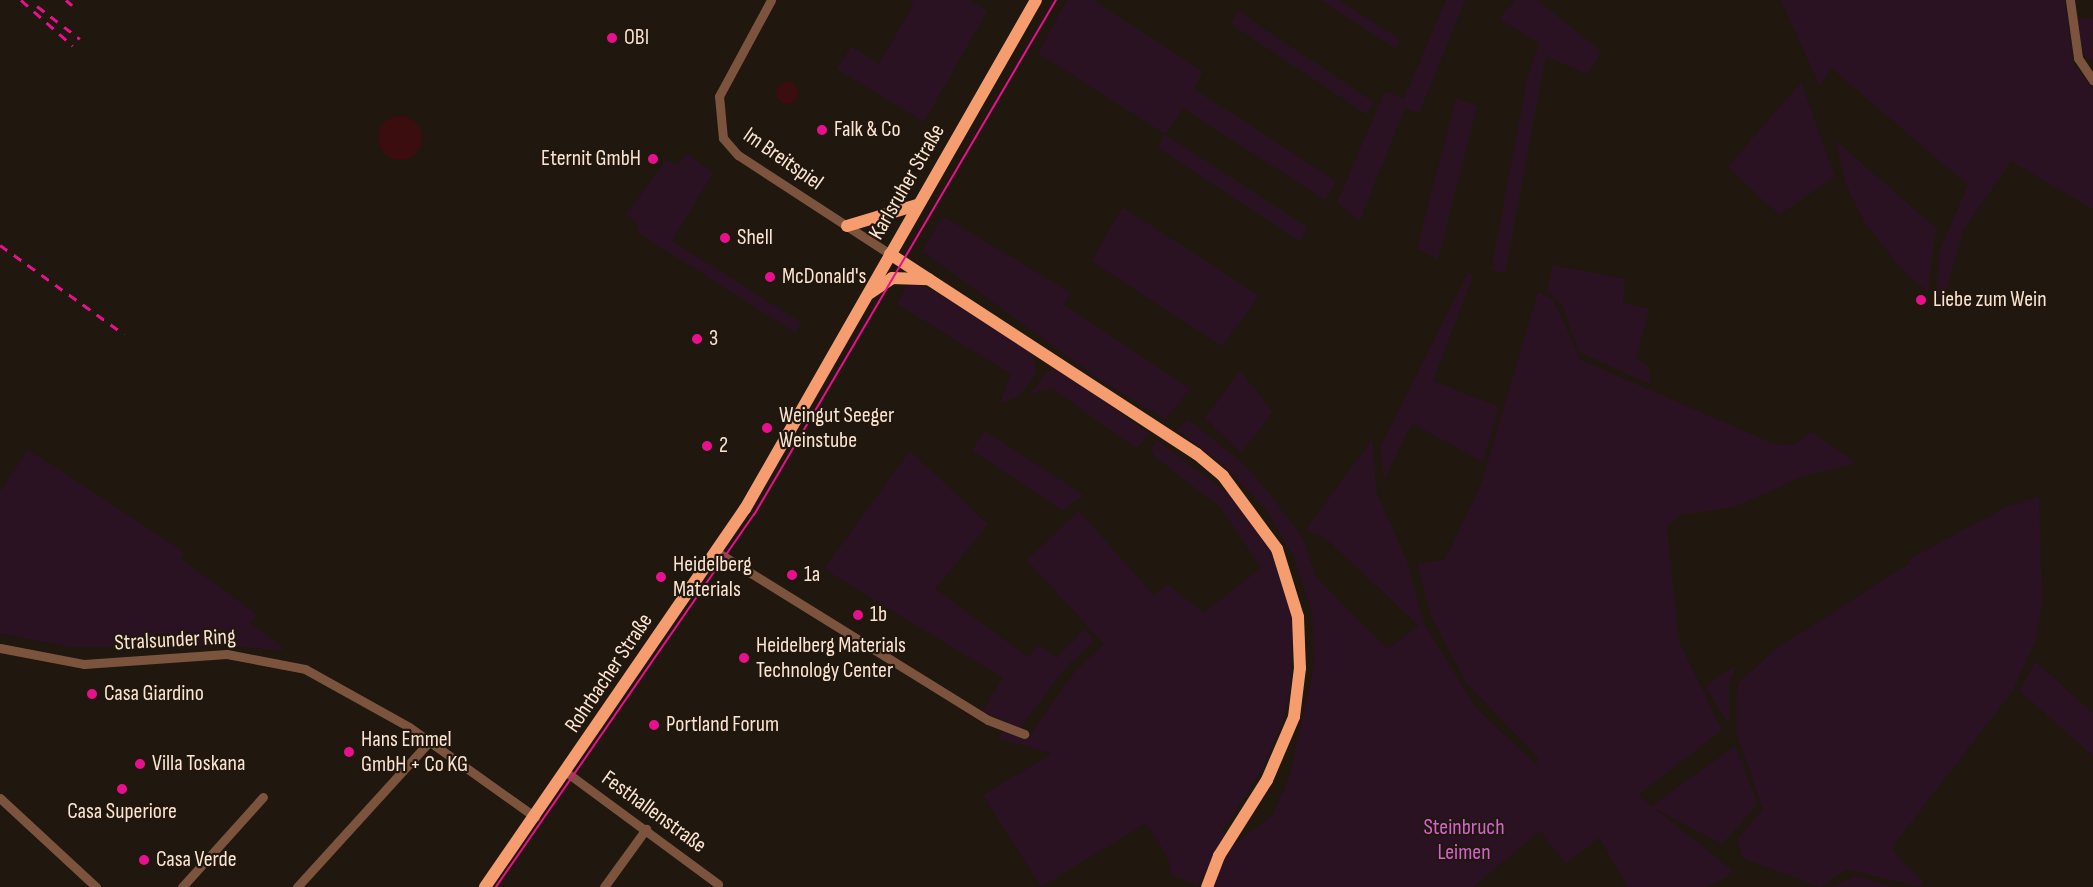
<!DOCTYPE html>
<html>
<head>
<meta charset="utf-8">
<style>
	body { margin:0 }
	#map { position:relative; width:2093px; height:887px; overflow:hidden; background:#20170f; font-family:"Sofia Sans Condensed",sans-serif }
	div>[style] { position:absolute }
	.green>* { inset:0; background:#2a1223 }
	.water>* { inset:0; background:#3b0d0f }
	.round { border-radius:50% }
	.minor>* { height:9px; margin:-4.5px; padding:0 4.5px; transform-origin:4.5px; border-radius:4.5px; background:#7c543d }
	.secondary>* { height:12px; margin:-6px; padding:0 6px; transform-origin:6px; border-radius:6px; background:#f59d6f }
	.tram>* { height:1.5px; margin:-0.75px; padding:0 0.75px; transform-origin:0.75px; border-radius:0.75px; background:#e9108d }
	.rail>* { height:3px; margin-top:-1.5px; transform-origin:0; background:repeating-linear-gradient(90deg,#e9108d 0 9px,transparent 0 17px) }
	.dots>* { width:16px; height:16px; translate:-50% -50%; box-sizing:border-box; border:3px solid #20170f; border-radius:50% }
	span { translate:-50% -50%; white-space:nowrap; text-align:center; line-height:1.15; -webkit-text-stroke:4.5px #20170f; paint-order:stroke }
	.poi-label { font-size:22px; color:#fce4d1 }
	.left { translate:0 -50%; text-align:left }
	.right { translate:-100% -50%; text-align:right }
	.street-label { font-size:22px; color:#fce4d1 }
	.park-label { font-size:22px; color:#d662ce }
</style>
</head>
<body>
<div id="map">
	<div class="green">
		<div style="clip-path:polygon(911px 0,969px 0,987px 11px,924px 122px,837px 69px,851px 46px,879px 64px,914px 4px)"></div>
		<div style="clip-path:polygon(1067px 0,1093px 0,1203px 72px,1194px 89px,1336px 181px,1325px 200px,1183px 108px,1165px 134px,1308px 228px,1300px 241px,1158px 148px,1165px 134px,1038px 53px)"></div>
		<div style="clip-path:polygon(1321px 0,1339px 0,1400px 39px,1396px 49px)"></div>
		<div style="clip-path:polygon(1446px 0,1465px 0,1419px 114px,1405px 108px,1360px 220px,1337px 203px,1385px 91px,1404px 99px)"></div>
		<div style="clip-path:polygon(1515px 0,1537px 0,1602px 52px,1587px 74px,1546px 56px,1505px 274px,1491px 270px,1528px 76px,1539px 43px,1499px 19px)"></div>
		<div style="clip-path:polygon(1781px 0,2065px 0,2073px 62px,2093px 89px,2093px 209px,2011px 161px,1963px 231px,1943px 301px,1936px 298px,1940px 250px,1968px 185px,1831px 68px,1820px 87px)"></div>
		<div style="clip-path:polygon(1238px 11px,1374px 102px,1367px 115px,1231px 24px)"></div>
		<div style="clip-path:polygon(2093px 18px,2093px 60px,2084px 56px,2076px 19px)"></div>
		<div style="clip-path:polygon(1801px 82px,1835px 177px,1779px 215px,1728px 167px)"></div>
		<div style="clip-path:polygon(1456px 98px,1477px 106px,1438px 259px,1417px 249px)"></div>
		<div style="clip-path:polygon(1835px 140px,1936px 228px,1928px 292px,1903px 271px,1864px 222px,1846px 184px)"></div>
		<div style="clip-path:polygon(687px 153px,713px 173px,672px 241px,801px 322px,796px 333px,637px 232px,639px 224px,626px 215px,666px 160px,678px 165px)"></div>
		<div style="clip-path:polygon(1123px 207px,1259px 296px,1222px 346px,1091px 261px)"></div>
		<div style="clip-path:polygon(943px 216px,1071px 293px,1064px 305px,1190px 389px,1165px 419px,1095px 376px,922px 251px)"></div>
		<div style="clip-path:polygon(1552px 265px,1625px 279px,1623px 303px,1649px 309px,1636px 359px,1648px 366px,1652px 385px,1579px 352px,1562px 305px,1547px 290px)"></div>
		<div style="clip-path:polygon(1468px 273px,1474px 274px,1433px 381px,1499px 407px,1483px 462px,1412px 423px,1384px 480px,1380px 448px)"></div>
		<div style="clip-path:polygon(909px 281px,951px 299px,1034px 352px,1036px 374px,1018px 397px,1000px 404px,1011px 374px,897px 304px)"></div>
		<div style="clip-path:polygon(1538px 292px,1553px 299px,1581px 360px,1774px 444px,1794px 445px,1812px 432px,1856px 463px,1804px 476px,1734px 507px,1680px 515px,1667px 527px,1679px 642px,1722px 730px,1638px 795px,1652px 806px,1735px 746px,1758px 804px,1722px 844px,1654px 808px,1732px 870px,1728px 876px,1706px 887px,1628px 887px,1599px 838px,1566px 863px,1540px 831px,1473px 887px,1204px 887px,1208px 882px,1202px 875px,1198px 885px,1171px 875px,1169px 859px,1146px 823px,1041px 887px,983px 795px,1052px 754px,998px 738px,1005px 730px,1029px 737px,1073px 674px,1104px 644px,1027px 560px,1079px 511px,1154px 596px,1167px 584px,1204px 613px,1261px 568px,1220px 507px,1154px 456px,1151px 448px,1156px 440px,1238px 501px,1274px 555px,1294px 617px,1290px 690px,1282px 724px,1262px 769px,1224px 829px,1219px 826px,1233px 845px,1273px 815px,1289px 778px,1314px 667px,1313px 616px,1294px 558px,1265px 508px,1225px 467px,1177px 430px,1188px 419px,1243px 464px,1271px 495px,1304px 541px,1315px 576px,1387px 649px,1419px 626px,1324px 537px,1306px 530px,1372px 439px,1377px 494px,1407px 561px,1424px 624px,1476px 708px,1537px 765px,1538px 757px,1467px 684px,1432px 618px,1417px 564px,1445px 560px,1481px 485px)"></div>
		<div style="clip-path:polygon(1058px 368px,1150px 434px,1136px 448px,1051px 388px,1029px 395px,1047px 372px)"></div>
		<div style="clip-path:polygon(1240px 371px,1273px 412px,1241px 453px,1205px 418px)"></div>
		<div style="clip-path:polygon(984px 431px,1024px 456px,1084px 495px,1062px 510px,972px 450px)"></div>
		<div style="clip-path:polygon(28px 450px,184px 552px,181px 559px,257px 615px,251px 624px,284px 648px,281px 651px,235px 646px,70px 647px,0 633px,0 491px)"></div>
		<div style="clip-path:polygon(910px 451px,988px 524px,935px 589px,1028px 657px,1039px 645px,1057px 658px,1085px 629px,1095px 641px,1066px 667px,1020px 728px,982px 711px,1003px 678px,824px 569px)"></div>
		<div style="clip-path:polygon(2039px 497px,2042px 605px,2036px 640px,2012px 692px,1894px 844px,1893px 852px,1923px 882px,1921px 887px,1846px 869px,1820px 887px,1743px 858px,1737px 840px,1763px 809px,1737px 735px,1738px 683px,1776px 649px,1910px 563px,1908px 560px,2006px 507px)"></div>
		<div style="clip-path:polygon(2035px 661px,2093px 713px,2093px 756px,2020px 691px)"></div>
		<div style="clip-path:polygon(1738px 664px,1729px 681px,1729px 725px,1705px 686px)"></div>
		<div style="clip-path:polygon(1856px 876px,1880px 883px,1893px 887px,1831px 887px)"></div>
	</div>
	<div class="water">
		<div class="round" style="left:776px;top:82px;width:22px;height:22px"></div>
		<div class="round" style="left:378px;top:116px;width:44px;height:44px"></div>
	</div>
	<div class="minor">
		<div style="left:771px;top:0;width:109px;rotate:118.4deg"></div>
		<div style="left:719px;top:96px;width:42px;rotate:84.6deg"></div>
		<div style="left:723px;top:138px;width:23px;rotate:49deg"></div>
		<div style="left:738px;top:155px;width:181px;rotate:33.1deg"></div>
		<div style="left:2070px;top:0;width:59px;rotate:82.1deg"></div>
		<div style="left:2078px;top:58px;width:27px;rotate:56deg"></div>
		<div style="left:717px;top:552px;width:319px;rotate:31.8deg"></div>
		<div style="left:988px;top:720px;width:39px;rotate:21deg"></div>
		<div style="left:0;top:648px;width:86px;rotate:10.8deg"></div>
		<div style="left:84px;top:664px;width:143px;rotate:-4deg"></div>
		<div style="left:227px;top:654px;width:79px;rotate:10.9deg"></div>
		<div style="left:305px;top:669px;width:119px;rotate:29.1deg"></div>
		<div style="left:409px;top:727px;width:155px;rotate:35.5deg"></div>
		<div style="left:566px;top:772px;width:189px;rotate:36.4deg"></div>
		<div style="left:0;top:798px;width:131px;rotate:42.8deg"></div>
		<div style="left:182px;top:887px;width:121px;rotate:-48deg"></div>
		<div style="left:297px;top:887px;width:196px;rotate:-47.7deg"></div>
		<div style="left:604px;top:887px;width:72px;rotate:-54.1deg"></div>
	</div>
	<div class="secondary">
		<div style="left:847px;top:226px;width:73px;rotate:-16.7deg"></div>
		<div style="left:890px;top:254px;width:366px;rotate:33.1deg"></div>
		<div style="left:1197px;top:454px;width:34px;rotate:40deg"></div>
		<div style="left:1223px;top:476px;width:91px;rotate:53.5deg"></div>
		<div style="left:1277px;top:549px;width:71px;rotate:72.8deg"></div>
		<div style="left:1298px;top:617px;width:51px;rotate:87.8deg"></div>
		<div style="left:1300px;top:668px;width:49px;rotate:97deg"></div>
		<div style="left:1294px;top:717px;width:69px;rotate:113.2deg"></div>
		<div style="left:1267px;top:780px;width:90px;rotate:122.3deg"></div>
		<div style="left:1219px;top:856px;width:33px;rotate:111deg"></div>
		<div style="left:870px;top:293px;width:27px;rotate:-34deg"></div>
		<div style="left:892px;top:278px;width:37px;rotate:2deg"></div>
		<div style="left:485px;top:887px;width:459px;rotate:-55.5deg"></div>
		<div style="left:745px;top:509px;width:586px;rotate:-60.24deg"></div>
	</div>
	<div class="tram">
		<div style="left:496px;top:887px;width:453px;rotate:-55.3deg"></div>
		<div style="left:754px;top:515px;width:597px;rotate:-59.61deg"></div>
	</div>
	<div class="rail">
		<div style="left:21px;top:0;width:69px;rotate:41.5deg"></div>
		<div style="left:66px;top:0;width:8px;rotate:40deg"></div>
		<div style="left:37px;top:6px;width:54px;rotate:37.5deg"></div>
		<div style="left:0;top:245px;width:153px;rotate:35.7deg"></div>
	</div>
	<div class="dots">
		<div style="left:612px;top:38px;background:#e9108d"></div>
		<div style="left:822px;top:130px;background:#e9108d"></div>
		<div style="left:653px;top:159px;background:#e9108d"></div>
		<div style="left:725px;top:238px;background:#e9108d"></div>
		<div style="left:770px;top:277px;background:#e9108d"></div>
		<div style="left:1921px;top:300px;background:#e9108d"></div>
		<div style="left:697px;top:339px;background:#e9108d"></div>
		<div style="left:767px;top:428px;background:#e9108d"></div>
		<div style="left:707px;top:446px;background:#e9108d"></div>
		<div style="left:792px;top:575px;background:#e9108d"></div>
		<div style="left:661px;top:577px;background:#e9108d"></div>
		<div style="left:858px;top:615px;background:#e9108d"></div>
		<div style="left:744px;top:658px;background:#e9108d"></div>
		<div style="left:92px;top:694px;background:#e9108d"></div>
		<div style="left:654px;top:725px;background:#e9108d"></div>
		<div style="left:349px;top:752px;background:#e9108d"></div>
		<div style="left:140px;top:764px;background:#e9108d"></div>
		<div style="left:122px;top:789px;background:#e9108d"></div>
		<div style="left:144px;top:860px;background:#e9108d"></div>
	</div>
	<div class="poi-label">
		<span class="left" style="left:624px;top:38px">OBI</span>
		<span class="left" style="left:834px;top:130px">Falk &amp; Co</span>
		<span class="right" style="left:641px;top:159px">Eternit GmbH</span>
		<span class="left" style="left:737px;top:238px">Shell</span>
		<span class="left" style="left:782px;top:277px">McDonald's</span>
		<span class="left" style="left:1933px;top:300px">Liebe zum Wein</span>
		<span class="left" style="left:709px;top:339px">3</span>
		<span class="left" style="left:779px;top:428px">Weingut Seeger<br>Weinstube</span>
		<span class="left" style="left:719px;top:446px">2</span>
		<span class="left" style="left:673px;top:577px">Heidelberg<br>Materials</span>
		<span class="left" style="left:804px;top:575px">1a</span>
		<span class="left" style="left:870px;top:615px">1b</span>
		<span class="left" style="left:756px;top:658px">Heidelberg Materials<br>Technology Center</span>
		<span class="left" style="left:104px;top:694px">Casa Giardino</span>
		<span class="left" style="left:666px;top:725px">Portland Forum</span>
		<span class="left" style="left:361px;top:752px">Hans Emmel<br>GmbH + Co KG</span>
		<span class="left" style="left:152px;top:764px">Villa Toskana</span>
		<span style="left:122px;top:812px">Casa Superiore</span>
		<span class="left" style="left:156px;top:860px">Casa Verde</span>
	</div>
	<div class="street-label">
		<span style="left:783px;top:159px;rotate:35deg">Im Breitspiel</span>
		<span style="left:907px;top:182px;rotate:-60deg">Karlsruher Straße</span>
		<span style="left:175px;top:640px;rotate:-3deg">Stralsunder Ring</span>
		<span style="left:609px;top:673px;rotate:-56deg">Rohrbacher Straße</span>
		<span style="left:654px;top:812px;rotate:36deg">Festhallenstraße</span>
	</div>
	<div class="park-label">
		<span style="left:1464px;top:840px">Steinbruch<br>Leimen</span>
	</div>
</div>
</body>
</html>
